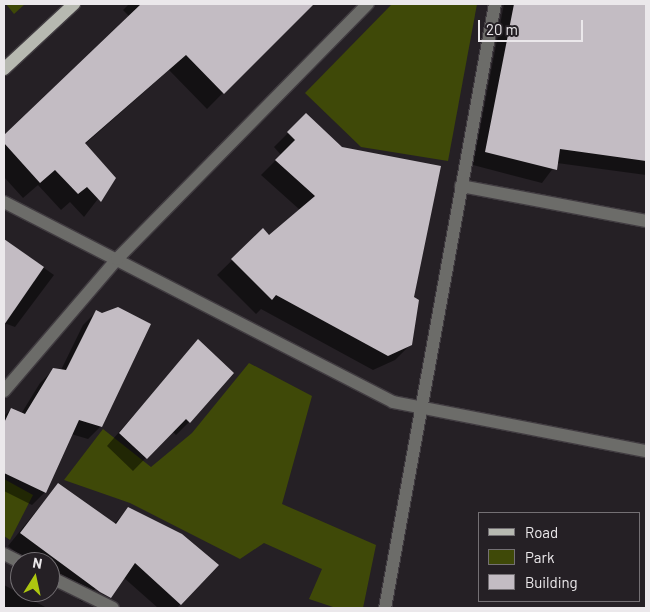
<!DOCTYPE html>
<html>
<head>
<meta charset="utf-8">
<style>
	body { margin:0 }
	#map { position:relative; width:650px; height:612px; overflow:hidden; background:#252025; font-family:Barlow,sans-serif }
	div>[style] { position:absolute }
	.green>* { inset:0; background:#3f4908 }
	.shadow>* { inset:0; background:#0007 }
	.building>* { inset:0; background:#c3bcc3 }
	.roads { filter:drop-shadow(1px 0 #413c41) drop-shadow(-1px 0 #413c41) drop-shadow(0 1px #413c41) drop-shadow(0 -1px #413c41) }
	.minor>* { height:12px; margin:-6px; padding:0 6px; transform-origin:6px; border-radius:6px; background:#6c6c69 }
	.major>* { height:12px; margin:-6px; padding:0 6px; transform-origin:6px; border-radius:6px; background:#b7b9b1 }
	span { translate:-50% -50%; white-space:nowrap; text-align:center; line-height:1.15; -webkit-text-stroke:5px #252025; paint-order:stroke }
	.frame { position:absolute; inset:0; border:5px solid #ebe8eb; pointer-events:none }
	.legend { position:absolute; left:478px; top:512px; width:162px; height:90px; box-sizing:border-box; background:#252025; border:1px solid #747074; margin:0; padding:6px 9px; list-style:none; font-size:15px; color:#ebe8eb }
	.legend li { display:flex; align-items:center; gap:10px; height:25px }
	.legend b { width:25px; border:1px solid #747074 }
	.north { position:absolute; left:10px; top:552px; width:50px; height:50px; box-sizing:border-box; background:#252025; border:1px solid #747074; border-radius:50%; rotate:10deg; font-size:14px; font-weight:700; line-height:20px; text-align:center; color:#ebe8eb }
	.north::after { content:''; display:block; margin:auto; width:18px; height:22px; background:#adc610; clip-path:polygon(50% 0,100% 100%,50% 72%,0 100%) }
	.scale { position:absolute; left:478px; top:20px; width:105px; height:22px; box-sizing:border-box; border:2px solid #ebe8eb; border-top:0; padding-left:6px; font-size:15px; line-height:18px; white-space:nowrap; color:#ebe8eb; -webkit-text-stroke:4px #252025; paint-order:stroke }
</style>
</head>
<body>
<div id="map">
	<div class="green">
		<div style="clip-path:polygon(6px 4px,25px 4px,14px 14px)"></div>
		<div style="clip-path:polygon(392px 4px,477px 4px,448px 161px,361px 147px,305px 93px)"></div>
		<div style="clip-path:polygon(249px 363px,312px 396px,282px 504px,376px 545px,363px 608px,336px 608px,309px 599px,322px 569px,264px 543px,240px 559px,130px 503px,64px 480px,103px 429px,151px 467px,192px 433px)"></div>
		<div style="clip-path:polygon(4px 479px,33px 495px,10px 540px,4px 536px)"></div>
	</div>
	<div class="shadow">
		<div style="clip-path:polygon(129px 4px,293px 4px,302px 13px,207px 109px,169px 70px,84px 145px,114px 178px,84px 217px,70px 202px,61px 210px,38px 185px,23px 198px,4px 177px,4px 136px,130px 17px,123px 10px)"></div>
		<div style="clip-path:polygon(504px 4px,646px 4px,646px 175px,557px 163px,542px 183px,473px 165px)"></div>
		<div style="clip-path:polygon(306px 115px,412px 298px,410px 345px,395px 360px,373px 370px,261px 309px,256px 314px,217px 275px,263px 230px,269px 237px,300px 210px,261px 175px,281px 155px,274px 147px)"></div>
		<div style="clip-path:polygon(4px 240px,54px 275px,15px 327px,4px 323px)"></div>
		<div style="clip-path:polygon(96px 312px,101px 426px,88px 439px,71px 434px,45px 492px,32px 505px,4px 491px,4px 416px,11px 409px,21px 414px,40px 383px,53px 370px,61px 370px,83px 325px)"></div>
		<div style="clip-path:polygon(198px 341px,189px 422px,176px 435px,172px 431px,133px 471px,107px 446px)"></div>
		<div style="clip-path:polygon(58px 484px,114px 524px,128px 509px,217px 565px,177px 608px,158px 608px,123px 577px,95px 589px,82px 602px,50px 578px,50px 562px,29px 562px,8px 546px)"></div>
		<div style="clip-path:polygon(4px 585px,47px 608px,4px 608px)"></div>
	</div>
	<div class="building">
		<div style="clip-path:polygon(141px 4px,314px 4px,224px 94px,186px 55px,85px 143px,116px 178px,101px 202px,87px 187px,78px 194px,55px 170px,40px 183px,4px 143px,4px 135px)"></div>
		<div style="clip-path:polygon(514px 4px,646px 4px,646px 161px,560px 149px,557px 170px,485px 152px)"></div>
		<div style="clip-path:polygon(306px 113px,342px 147px,441px 166px,414px 297px,419px 300px,412px 345px,388px 356px,276px 295px,272px 300px,231px 259px,263px 228px,269px 235px,315px 196px,275px 160px,295px 140px,287px 132px)"></div>
		<div style="clip-path:polygon(4px 239px,44px 267px,4px 325px)"></div>
		<div style="clip-path:polygon(118px 307px,151px 324px,102px 427px,79px 420px,46px 493px,4px 473px,4px 423px,11px 408px,25px 414px,53px 368px,66px 370px,96px 310px,102px 313px)"></div>
		<div style="clip-path:polygon(198px 339px,234px 373px,190px 423px,186px 419px,147px 459px,119px 433px)"></div>
		<div style="clip-path:polygon(58px 483px,116px 524px,128px 507px,182px 534px,219px 565px,181px 605px,135px 563px,111px 598px,100px 592px,20px 533px)"></div>
	</div>
	<div class="roads">
		<div class="minor">
			<div style="left:461px;top:186px;width:188px;rotate:10.7deg"></div>
			<div style="left:4px;top:202px;width:437px;rotate:27.2deg"></div>
			<div style="left:393px;top:402px;width:258px;rotate:11deg"></div>
			<div style="left:4px;top:391px;width:174px;rotate:-49.4deg"></div>
			<div style="left:117px;top:259px;width:358px;rotate:-45.5deg"></div>
			<div style="left:4px;top:554px;width:18px;rotate:27deg"></div>
			<div style="left:50px;top:577px;width:70px;rotate:26.2deg"></div>
			<div style="left:385px;top:608px;width:614px;rotate:-79.68deg"></div>
		</div>
		<div class="major">
			<div style="left:4px;top:69px;width:96px;rotate:-42.9deg"></div>
		</div>
	</div>
	<div class="frame"></div>
	<ul class="legend">
	<li><b style="height:6px;background:#b7b9b1"></b>Road</li>
	<li><b style="height:14px;background:#3f4908"></b>Park</li>
	<li><b style="height:14px;background:#c3bcc3"></b>Building</li>
	</ul>
	<div class="north">N</div>
	<div class="scale">20 m</div>
</div>
</body>
</html>
